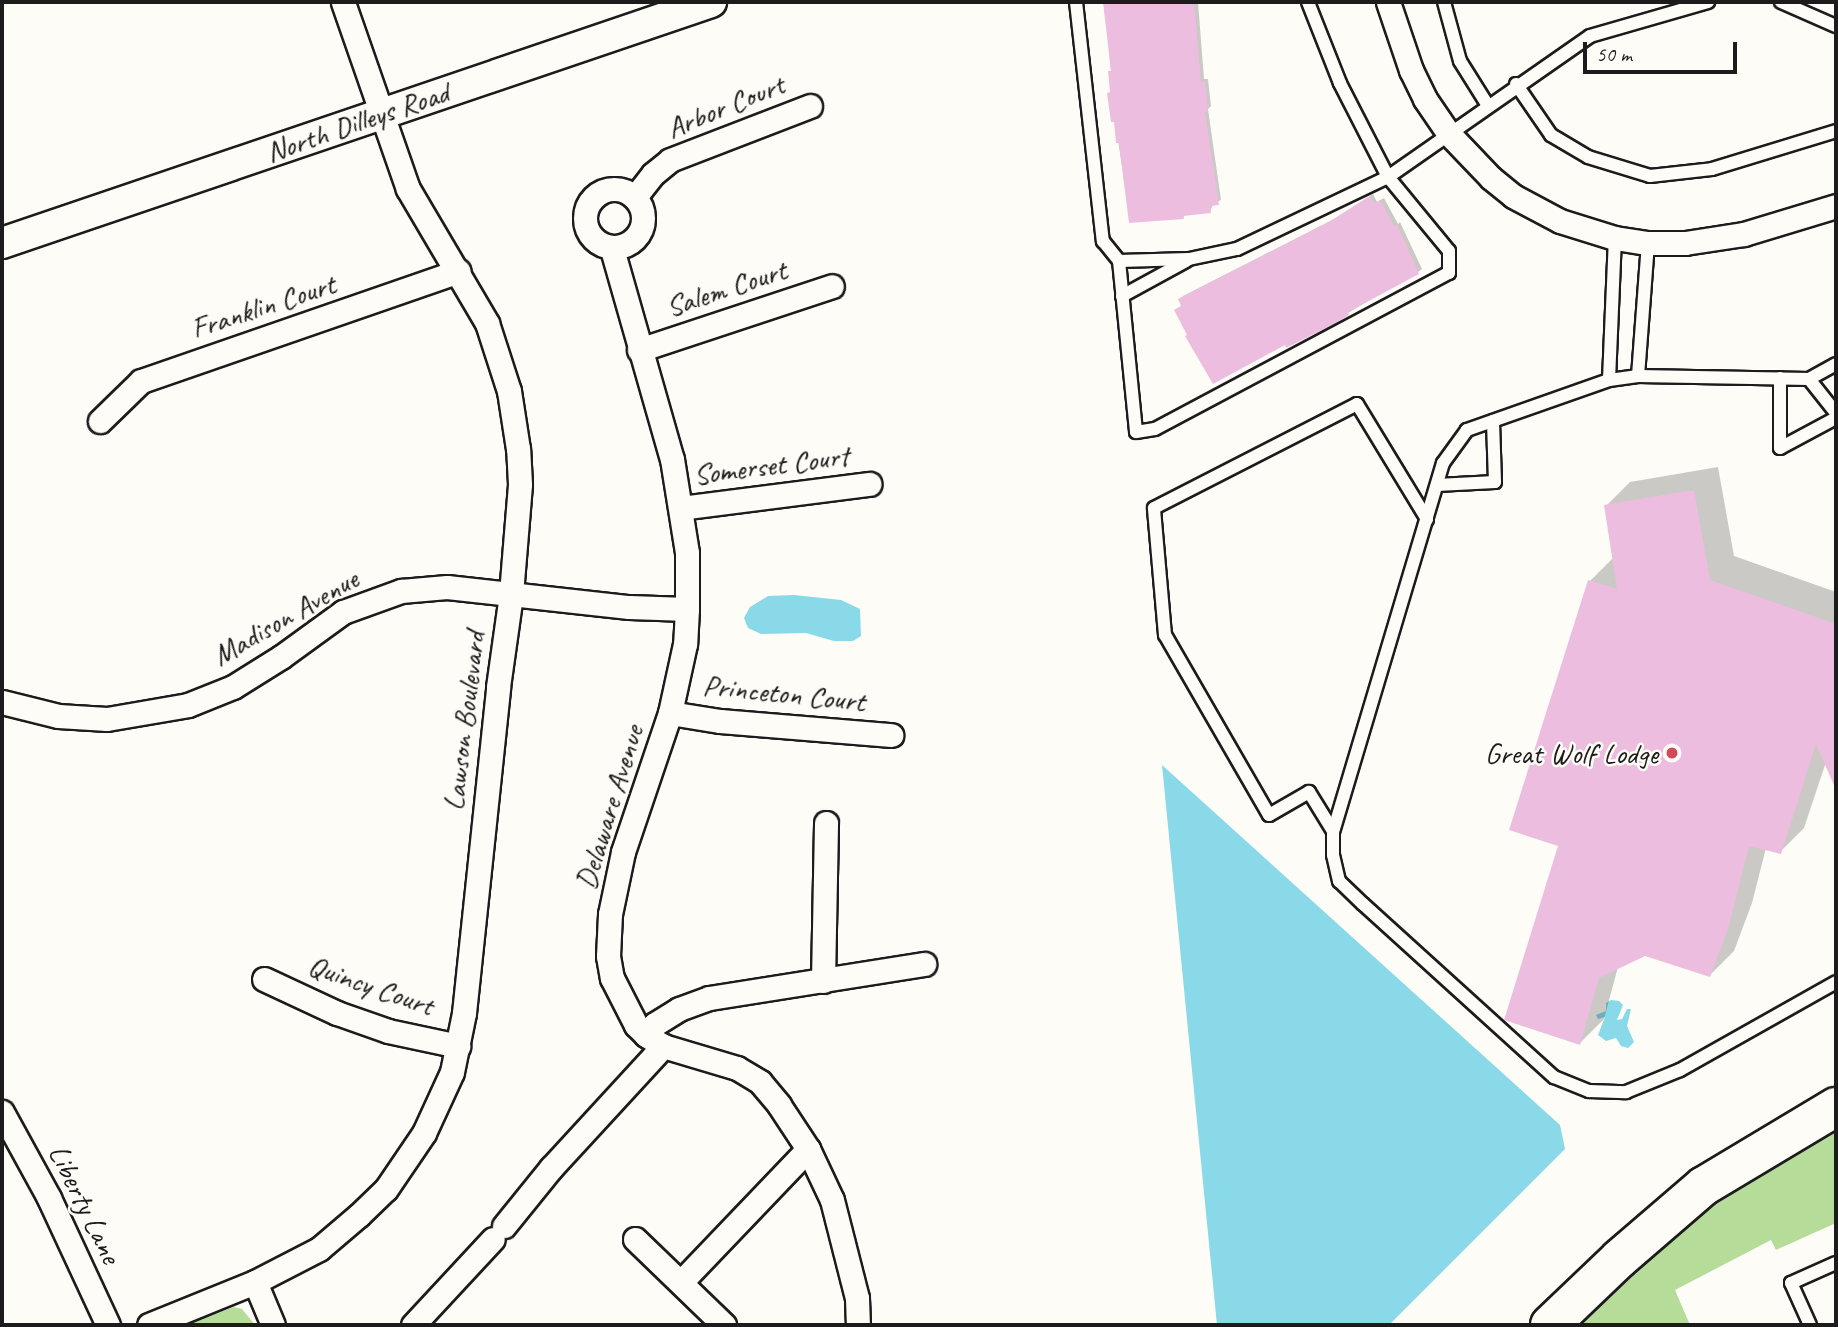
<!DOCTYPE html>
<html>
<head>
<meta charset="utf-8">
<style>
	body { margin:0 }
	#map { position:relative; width:1838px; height:1327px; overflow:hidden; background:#fdfcf7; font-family:Caveat,sans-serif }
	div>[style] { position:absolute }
	.green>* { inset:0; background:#b5dc99 }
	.water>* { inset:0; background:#8ad9e8 }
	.shadow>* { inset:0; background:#0003 }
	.building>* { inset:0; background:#edbddf }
	.roads { filter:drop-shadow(2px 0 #1c1c1c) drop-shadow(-2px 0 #1c1c1c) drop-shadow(0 2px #1c1c1c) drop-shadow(0 -2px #1c1c1c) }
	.service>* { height:12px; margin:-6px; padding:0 6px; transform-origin:6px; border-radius:6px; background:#fdfcf7 }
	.minor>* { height:23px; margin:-11.5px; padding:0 11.5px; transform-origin:11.5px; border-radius:11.5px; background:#fdfcf7 }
	.minor>.ring { margin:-11.5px; padding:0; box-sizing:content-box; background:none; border:23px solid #fdfcf7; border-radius:50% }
	.tertiary>* { height:30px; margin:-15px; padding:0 15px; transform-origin:15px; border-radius:15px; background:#fdfcf7 }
	.motorway>* { height:38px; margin:-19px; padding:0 19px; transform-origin:19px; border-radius:19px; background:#fdfcf7 }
	.dots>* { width:19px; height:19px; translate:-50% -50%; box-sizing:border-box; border:4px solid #fdfcf7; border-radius:50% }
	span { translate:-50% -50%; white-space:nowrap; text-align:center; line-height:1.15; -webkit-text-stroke:5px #fdfcf7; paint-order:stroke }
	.street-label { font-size:30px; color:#1c1c1c }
	.poi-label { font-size:30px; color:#1c1c1c }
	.right { translate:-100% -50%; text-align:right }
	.frame { position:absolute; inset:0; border:4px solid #1c1c1c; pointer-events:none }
	.scale { position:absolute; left:1583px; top:42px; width:154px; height:32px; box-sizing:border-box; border:4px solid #1c1c1c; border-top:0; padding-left:9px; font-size:21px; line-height:24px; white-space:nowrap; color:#1c1c1c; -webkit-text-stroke:5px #fdfcf7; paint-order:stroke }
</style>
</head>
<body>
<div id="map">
	<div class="green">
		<div style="clip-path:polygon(1836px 1126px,1836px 1223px,1776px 1250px,1771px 1240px,1675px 1290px,1690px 1325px,1574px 1325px,1675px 1234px,1754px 1177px)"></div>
		<div style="clip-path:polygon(234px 1307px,242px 1309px,255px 1325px,186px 1325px)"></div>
	</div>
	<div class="water">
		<div style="clip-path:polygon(794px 595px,841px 600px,860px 609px,861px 636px,853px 641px,834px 641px,806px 633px,761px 634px,748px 628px,744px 618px,750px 607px,768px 596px)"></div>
		<div style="clip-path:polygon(1162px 765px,1560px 1125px,1565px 1149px,1389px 1325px,1217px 1325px)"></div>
		<div style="clip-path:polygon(1611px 1000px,1619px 1001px,1623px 1005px,1617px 1020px,1622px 1019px,1627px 1009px,1631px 1009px,1627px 1026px,1634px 1042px,1628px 1048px,1621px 1046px,1616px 1038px,1606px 1041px,1598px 1035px,1605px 1017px,1598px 1019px,1596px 1015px,1606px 1011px,1606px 1003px)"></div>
	</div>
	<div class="shadow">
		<div style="clip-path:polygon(1105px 2px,1198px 2px,1204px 79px,1208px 79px,1211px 106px,1208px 109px,1221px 200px,1213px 204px,1210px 212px,1186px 214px,1183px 218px,1130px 221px,1115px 120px)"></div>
		<div style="clip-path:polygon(1373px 194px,1377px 202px,1384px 198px,1398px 224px,1400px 222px,1422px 269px,1418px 272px,1348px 313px,1286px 343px,1189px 334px,1180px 300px,1183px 296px,1334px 219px)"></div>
		<div style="clip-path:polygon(1718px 467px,1734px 556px,1836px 592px,1836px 786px,1826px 762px,1804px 828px,1780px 852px,1766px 848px,1752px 903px,1734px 951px,1710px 975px,1645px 954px,1618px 967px,1604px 1019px,1580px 1043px,1560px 845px,1590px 581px,1614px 557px,1606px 506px,1630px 482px)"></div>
	</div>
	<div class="building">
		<div style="clip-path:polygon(1103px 2px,1194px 2px,1201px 82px,1205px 81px,1208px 111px,1205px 112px,1219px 205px,1210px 206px,1211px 213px,1183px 216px,1184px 219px,1129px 223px,1119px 143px,1116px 143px,1114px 122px,1111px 122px,1107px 93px,1110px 92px,1108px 71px,1111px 71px)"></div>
		<div style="clip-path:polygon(1370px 196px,1374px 204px,1380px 200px,1394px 226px,1397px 224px,1419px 274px,1348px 312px,1349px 315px,1332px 325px,1286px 348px,1285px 345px,1213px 384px,1185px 336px,1187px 335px,1174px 310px,1181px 306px,1178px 299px,1329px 222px)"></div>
		<div style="clip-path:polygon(1694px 490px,1710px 580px,1836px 624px,1836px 790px,1816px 744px,1781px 854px,1749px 846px,1728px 929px,1710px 977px,1645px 956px,1599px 978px,1580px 1045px,1504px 1020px,1558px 846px,1509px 830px,1588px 580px,1617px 589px,1604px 505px)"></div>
	</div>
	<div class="roads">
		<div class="service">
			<div style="left:1076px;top:2px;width:241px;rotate:83.6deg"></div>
			<div style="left:1103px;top:241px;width:26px;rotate:51deg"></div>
			<div style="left:1119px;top:261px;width:172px;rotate:84.3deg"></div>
			<div style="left:1136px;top:432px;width:19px;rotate:-9deg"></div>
			<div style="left:1155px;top:429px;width:333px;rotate:-28deg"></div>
			<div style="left:1449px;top:273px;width:22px;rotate:-90deg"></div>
			<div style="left:1449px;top:251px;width:96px;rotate:-129.5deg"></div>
			<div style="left:1388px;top:177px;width:106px;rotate:-117.1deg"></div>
			<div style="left:1340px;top:83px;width:87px;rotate:-111.6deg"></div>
			<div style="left:1444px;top:2px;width:61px;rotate:74.8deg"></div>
			<div style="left:1460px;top:61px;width:51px;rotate:57.9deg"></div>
			<div style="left:1781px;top:2px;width:60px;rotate:23.6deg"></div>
			<div style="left:1516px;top:84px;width:62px;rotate:55.5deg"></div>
			<div style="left:1551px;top:135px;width:43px;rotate:30.7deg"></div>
			<div style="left:1588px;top:157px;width:65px;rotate:17deg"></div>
			<div style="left:1650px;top:176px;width:62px;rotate:-6.4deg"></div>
			<div style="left:1712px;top:169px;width:130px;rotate:-17deg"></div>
			<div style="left:1119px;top:261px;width:70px;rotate:-1.6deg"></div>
			<div style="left:1189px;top:259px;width:49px;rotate:-11.8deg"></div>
			<div style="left:1237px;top:249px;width:167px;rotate:-25.5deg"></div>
			<div style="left:1388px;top:177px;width:246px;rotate:-34.9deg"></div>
			<div style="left:1590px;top:36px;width:123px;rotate:-16.1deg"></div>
			<div style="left:1122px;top:296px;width:73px;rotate:-28.7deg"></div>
			<div style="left:1638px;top:376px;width:133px;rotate:-85.7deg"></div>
			<div style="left:1780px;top:378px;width:70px;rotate:90deg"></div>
			<div style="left:1780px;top:448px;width:64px;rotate:-28.2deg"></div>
			<div style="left:1809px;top:379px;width:31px;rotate:-29deg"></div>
			<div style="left:1609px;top:380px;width:142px;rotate:-87.6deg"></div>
			<div style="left:1836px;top:413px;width:43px;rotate:-128.5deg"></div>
			<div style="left:1809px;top:379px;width:171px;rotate:-179deg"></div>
			<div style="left:1638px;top:376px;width:29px;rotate:172deg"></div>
			<div style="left:1609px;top:380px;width:151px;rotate:160.6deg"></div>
			<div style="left:1467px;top:430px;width:41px;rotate:126deg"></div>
			<div style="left:1443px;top:463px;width:384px;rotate:106.6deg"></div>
			<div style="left:1333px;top:831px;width:24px;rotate:90deg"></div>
			<div style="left:1333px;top:855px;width:27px;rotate:77deg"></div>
			<div style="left:1339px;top:881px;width:33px;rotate:44deg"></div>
			<div style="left:1363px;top:904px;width:258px;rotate:42.2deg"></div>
			<div style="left:1554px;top:1077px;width:38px;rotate:22deg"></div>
			<div style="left:1589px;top:1091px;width:37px;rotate:2deg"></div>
			<div style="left:1626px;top:1092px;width:58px;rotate:-22.2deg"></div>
			<div style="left:1680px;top:1070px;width:179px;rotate:-29.4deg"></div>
			<div style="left:1437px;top:485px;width:58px;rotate:-3deg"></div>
			<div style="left:1495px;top:482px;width:61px;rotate:-91.9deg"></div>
			<div style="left:1333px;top:831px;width:46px;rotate:-121.6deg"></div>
			<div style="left:1309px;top:792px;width:46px;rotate:150.1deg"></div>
			<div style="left:1269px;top:815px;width:208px;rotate:-120deg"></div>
			<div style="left:1165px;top:635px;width:127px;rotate:-95deg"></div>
			<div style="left:1154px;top:508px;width:228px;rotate:-27.1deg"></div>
			<div style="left:1357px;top:404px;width:135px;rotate:58.7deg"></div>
			<div style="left:1810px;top:1325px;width:46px;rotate:-114.3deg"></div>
			<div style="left:1791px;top:1283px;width:49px;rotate:-24deg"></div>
		</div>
		<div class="minor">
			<div style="left:1388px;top:2px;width:72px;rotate:71.3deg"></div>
			<div style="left:1411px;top:70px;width:32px;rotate:64deg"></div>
			<div style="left:1425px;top:99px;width:42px;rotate:55.6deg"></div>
			<div style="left:1449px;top:134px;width:61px;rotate:46.3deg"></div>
			<div style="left:1491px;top:178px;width:28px;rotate:39deg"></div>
			<div style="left:1513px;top:196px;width:53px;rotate:28deg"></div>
			<div style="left:1560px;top:221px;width:58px;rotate:17.2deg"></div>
			<div style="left:1615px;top:238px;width:33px;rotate:9deg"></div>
			<div style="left:1648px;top:243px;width:37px"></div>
			<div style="left:1685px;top:243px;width:60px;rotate:-8.7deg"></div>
			<div style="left:1744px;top:234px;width:96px;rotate:-16.9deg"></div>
			<div class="ring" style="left:585px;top:189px;width:35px;height:35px"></div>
			<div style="left:635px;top:197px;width:29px;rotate:-52deg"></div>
			<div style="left:653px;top:174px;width:22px;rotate:-39deg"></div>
			<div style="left:670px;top:160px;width:150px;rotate:-21.1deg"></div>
			<div style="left:612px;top:249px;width:218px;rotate:74.1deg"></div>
			<div style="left:672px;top:459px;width:95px;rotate:80.9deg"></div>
			<div style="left:687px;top:553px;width:56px;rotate:90deg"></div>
			<div style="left:687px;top:609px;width:35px;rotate:93deg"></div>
			<div style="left:685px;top:644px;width:71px;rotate:102.3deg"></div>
			<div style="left:670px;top:713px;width:147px;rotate:108.7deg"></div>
			<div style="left:623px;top:852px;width:63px;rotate:101.8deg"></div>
			<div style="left:610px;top:914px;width:42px;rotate:92.7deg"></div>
			<div style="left:608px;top:956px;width:22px;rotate:80deg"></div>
			<div style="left:612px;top:978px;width:53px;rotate:62.9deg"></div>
			<div style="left:636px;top:1025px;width:14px;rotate:45deg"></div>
			<div style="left:646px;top:1035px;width:20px;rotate:33deg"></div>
			<div style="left:663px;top:1046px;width:77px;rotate:16.6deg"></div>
			<div style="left:737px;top:1068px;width:27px;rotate:31deg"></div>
			<div style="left:760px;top:1082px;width:30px;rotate:50deg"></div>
			<div style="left:779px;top:1105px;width:53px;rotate:56.6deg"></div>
			<div style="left:808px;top:1149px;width:56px;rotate:64.8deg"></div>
			<div style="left:832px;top:1200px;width:101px;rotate:75.7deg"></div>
			<div style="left:857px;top:1298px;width:27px;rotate:88deg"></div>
			<div style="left:639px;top:350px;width:203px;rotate:-18.3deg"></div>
			<div style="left:100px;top:421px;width:57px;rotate:-44.3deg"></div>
			<div style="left:141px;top:381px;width:336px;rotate:-19.1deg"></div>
			<div style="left:681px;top:508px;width:190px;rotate:-7.3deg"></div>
			<div style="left:2px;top:702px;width:58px;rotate:14deg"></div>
			<div style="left:58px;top:716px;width:49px;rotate:3.5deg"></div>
			<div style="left:107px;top:719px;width:82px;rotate:-9.8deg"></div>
			<div style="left:188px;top:705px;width:48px;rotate:-21.8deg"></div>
			<div style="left:233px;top:687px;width:57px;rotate:-32deg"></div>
			<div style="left:281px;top:657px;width:77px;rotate:-36deg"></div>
			<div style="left:343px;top:612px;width:62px;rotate:-19.9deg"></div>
			<div style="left:401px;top:591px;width:46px;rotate:-5deg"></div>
			<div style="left:447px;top:587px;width:183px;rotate:6.3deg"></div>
			<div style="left:629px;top:607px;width:58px;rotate:2deg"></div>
			<div style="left:670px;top:713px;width:51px;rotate:9.1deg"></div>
			<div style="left:720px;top:721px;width:172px;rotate:4.7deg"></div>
			<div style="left:264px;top:979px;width:81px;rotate:25deg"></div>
			<div style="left:337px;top:1013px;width:54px;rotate:19.4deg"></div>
			<div style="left:388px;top:1031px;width:72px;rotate:12.1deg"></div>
			<div style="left:823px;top:981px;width:158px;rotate:-88.9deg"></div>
			<div style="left:646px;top:1035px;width:14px;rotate:-51deg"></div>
			<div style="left:655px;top:1024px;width:28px;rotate:-32deg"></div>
			<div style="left:679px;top:1009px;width:32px;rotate:-20deg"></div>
			<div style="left:709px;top:998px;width:218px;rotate:-9deg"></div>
			<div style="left:2px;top:1112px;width:98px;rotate:61.3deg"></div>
			<div style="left:49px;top:1198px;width:140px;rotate:65.1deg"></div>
			<div style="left:504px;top:1226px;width:75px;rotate:-51deg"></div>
			<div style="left:551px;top:1168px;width:166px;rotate:-47.4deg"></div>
			<div style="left:635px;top:1239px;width:124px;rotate:44deg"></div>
			<div style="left:255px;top:1282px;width:47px;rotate:67.3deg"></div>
			<div style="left:681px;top:1282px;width:184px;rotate:-46.3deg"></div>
			<div style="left:149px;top:1325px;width:114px;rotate:-22.1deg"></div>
			<div style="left:255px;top:1282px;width:72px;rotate:-27.3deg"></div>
			<div style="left:319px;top:1249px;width:52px;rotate:-40.4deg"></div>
			<div style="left:359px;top:1215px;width:37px;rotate:-44deg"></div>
			<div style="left:386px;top:1189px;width:68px;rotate:-55.8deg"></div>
			<div style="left:424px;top:1133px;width:67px;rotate:-65.3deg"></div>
			<div style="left:452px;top:1072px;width:60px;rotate:-78.5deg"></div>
			<div style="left:464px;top:1013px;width:328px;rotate:-84deg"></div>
			<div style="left:498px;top:687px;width:94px;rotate:-82deg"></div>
			<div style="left:511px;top:594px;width:110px;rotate:-85.3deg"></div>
			<div style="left:520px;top:484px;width:35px;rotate:-93deg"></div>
			<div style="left:518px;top:449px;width:59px;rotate:-98.8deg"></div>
			<div style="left:509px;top:391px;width:71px;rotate:-107.9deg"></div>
			<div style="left:487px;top:323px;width:156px;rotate:-120.5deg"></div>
			<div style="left:408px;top:189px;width:198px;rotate:-109.2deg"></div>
			<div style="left:413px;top:1325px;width:117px;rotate:-47.1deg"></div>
		</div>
		<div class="tertiary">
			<div style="left:2px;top:243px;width:749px;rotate:-18.77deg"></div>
		</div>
		<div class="motorway">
			<div style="left:1550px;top:1325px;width:95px;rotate:-43.7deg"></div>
			<div style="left:1619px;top:1259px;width:112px;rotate:-40.7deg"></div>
			<div style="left:1704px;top:1186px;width:154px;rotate:-30.9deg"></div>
		</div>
	</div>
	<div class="dots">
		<div style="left:1672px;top:753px;background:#d1495b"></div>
	</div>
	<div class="street-label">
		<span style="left:725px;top:106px;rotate:-22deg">Arbor Court</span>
		<span style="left:357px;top:122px;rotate:-19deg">North Dilleys Road</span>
		<span style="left:726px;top:288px;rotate:-18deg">Salem Court</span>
		<span style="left:263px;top:306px;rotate:-18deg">Franklin Court</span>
		<span style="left:771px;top:465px;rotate:-7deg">Somerset Court</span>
		<span style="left:285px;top:617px;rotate:-30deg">Madison Avenue</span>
		<span style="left:784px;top:693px;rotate:6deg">Princeton Court</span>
		<span style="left:464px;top:721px;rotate:-83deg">Lawson Boulevard</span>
		<span style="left:609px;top:807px;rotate:-73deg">Delaware Avenue</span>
		<span style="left:371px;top:985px;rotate:19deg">Quincy Court</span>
		<span style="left:85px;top:1204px;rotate:64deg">Liberty Lane</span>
	</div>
	<div class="poi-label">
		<span class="right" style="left:1658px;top:753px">Great Wolf Lodge</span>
	</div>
	<div class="frame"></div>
	<div class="scale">50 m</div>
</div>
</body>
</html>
